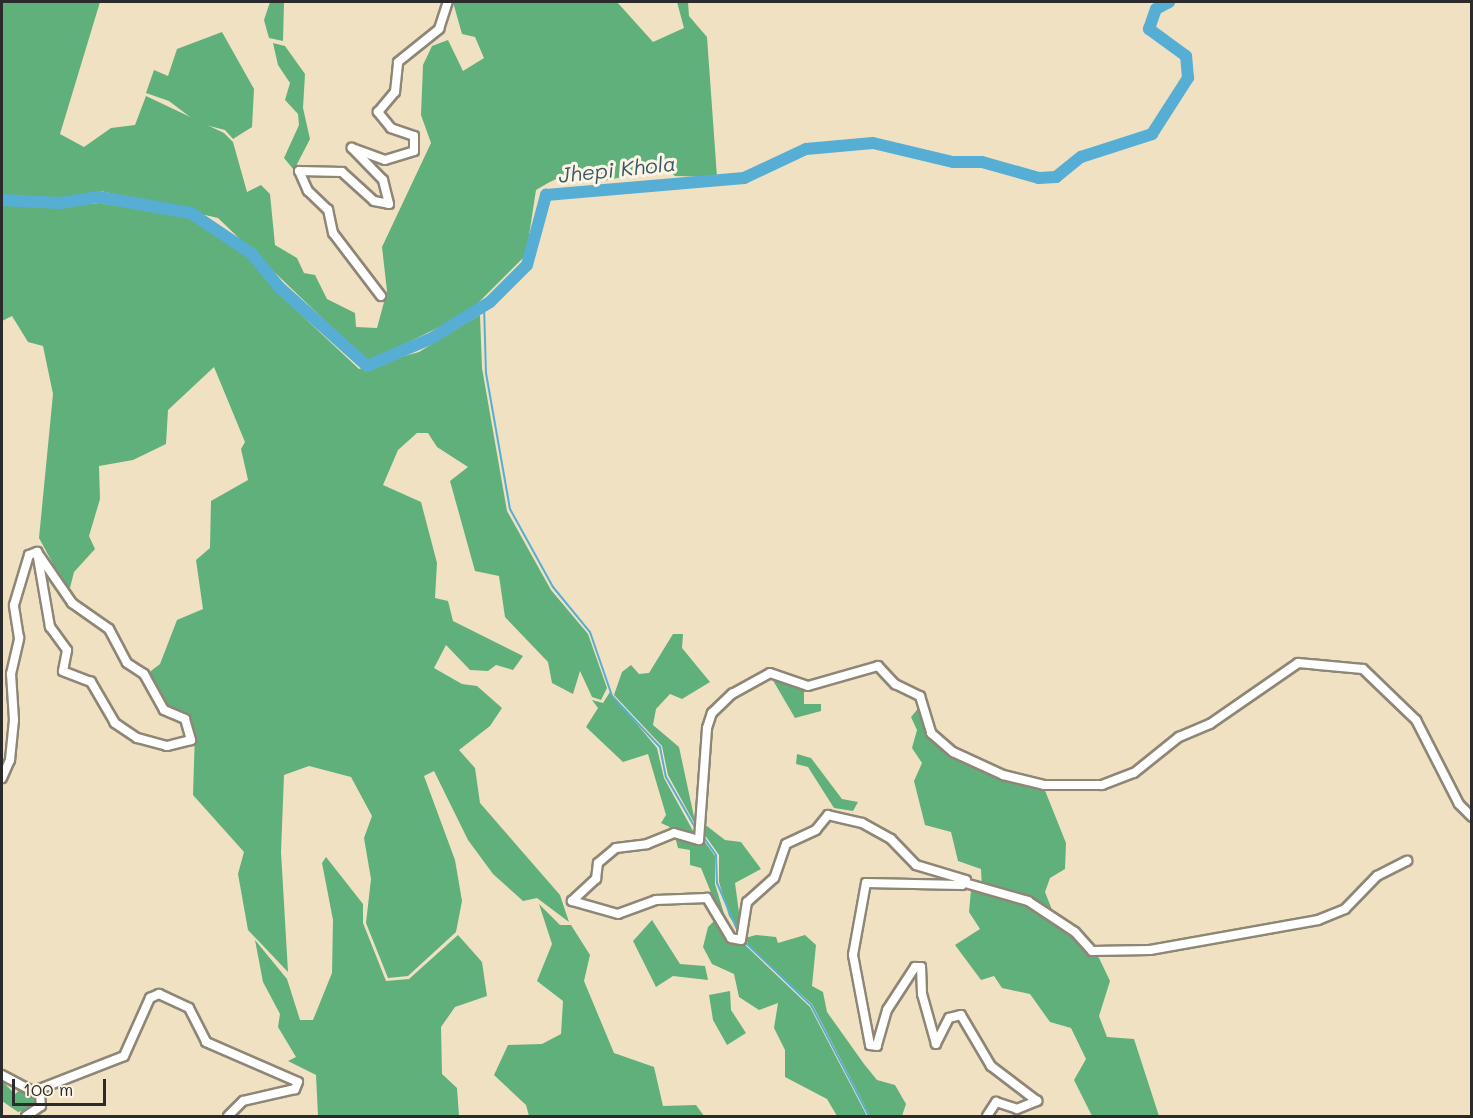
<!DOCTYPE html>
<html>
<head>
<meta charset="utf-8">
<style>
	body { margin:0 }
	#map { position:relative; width:1473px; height:1118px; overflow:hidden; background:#f0e1c2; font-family:Mali,sans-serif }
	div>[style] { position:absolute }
	.forest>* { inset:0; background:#60b07b }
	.stream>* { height:2px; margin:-1px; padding:0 1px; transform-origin:1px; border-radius:1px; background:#57aed4 }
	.river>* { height:12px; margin:-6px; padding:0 6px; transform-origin:6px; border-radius:6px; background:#57aed4 }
	.roads { filter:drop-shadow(2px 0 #8e8676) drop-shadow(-2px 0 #8e8676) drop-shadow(0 2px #8e8676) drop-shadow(0 -2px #8e8676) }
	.street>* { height:8px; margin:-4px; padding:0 4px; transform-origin:4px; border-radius:4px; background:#fff }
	span { translate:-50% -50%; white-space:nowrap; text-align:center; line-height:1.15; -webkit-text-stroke:6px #fcf5e5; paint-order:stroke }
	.water-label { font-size:21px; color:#3a5966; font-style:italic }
	.frame { position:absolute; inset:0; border:3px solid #2b2b2b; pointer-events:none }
	.scale { position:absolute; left:12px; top:1079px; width:94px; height:27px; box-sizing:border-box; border:3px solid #2b2b2b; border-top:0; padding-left:8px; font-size:18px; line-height:21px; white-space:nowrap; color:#2b2b2b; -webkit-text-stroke:4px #fcf5e5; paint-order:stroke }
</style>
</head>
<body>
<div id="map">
	<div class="forest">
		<div style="clip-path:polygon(2px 2px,100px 2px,60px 134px,84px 147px,111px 128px,135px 125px,146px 96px,224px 133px,233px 142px,247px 192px,261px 185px,270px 194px,275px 245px,297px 258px,304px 273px,315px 275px,327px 299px,355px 313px,356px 327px,377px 328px,387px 291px,382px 247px,431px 143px,421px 115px,423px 65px,432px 46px,448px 40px,463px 71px,484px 58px,475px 37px,462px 34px,453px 2px,617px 2px,653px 42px,684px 28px,677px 2px,688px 2px,689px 16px,707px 37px,717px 177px,675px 176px,666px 168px,598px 182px,564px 175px,548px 183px,536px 190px,526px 255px,468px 313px,368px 362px,218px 218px,101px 191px,61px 199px,2px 196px)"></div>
		<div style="clip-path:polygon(270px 2px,284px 2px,283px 41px,269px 38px,264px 20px)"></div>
		<div style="clip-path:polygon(222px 32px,254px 89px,252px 127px,233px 139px,225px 130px,198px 123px,169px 101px,146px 93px,154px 70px,168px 76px,177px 49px)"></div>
		<div style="clip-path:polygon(273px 43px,285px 46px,305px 74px,303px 108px,310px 139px,294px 170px,284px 158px,299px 125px,298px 114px,285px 100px,290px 83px,278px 65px)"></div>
		<div style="clip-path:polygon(7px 201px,62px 206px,100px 203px,193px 217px,243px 251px,278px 293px,359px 369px,419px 352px,480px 315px,482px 368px,507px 511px,551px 590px,588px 634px,607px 688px,601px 700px,592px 697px,580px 671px,573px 694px,552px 683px,548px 662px,505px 617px,499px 576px,475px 571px,450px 481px,468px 467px,437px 447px,428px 433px,417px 433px,398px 450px,383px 485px,421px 502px,437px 563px,435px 598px,448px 601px,453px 621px,523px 656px,513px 670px,496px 665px,488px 671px,470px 670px,446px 645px,434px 668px,462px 684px,477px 686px,502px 708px,490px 726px,459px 750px,475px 768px,480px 803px,560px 895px,569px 922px,537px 898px,523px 901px,493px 874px,468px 840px,434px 771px,424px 776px,455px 860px,462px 901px,456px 932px,408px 976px,388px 978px,366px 923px,371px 879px,364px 838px,372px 816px,351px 777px,309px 766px,284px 775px,281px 852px,288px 972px,248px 930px,238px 874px,244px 852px,193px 795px,195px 732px,187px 717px,164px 705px,147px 674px,160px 664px,177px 620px,203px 609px,196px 560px,210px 548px,211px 501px,248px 480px,241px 449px,245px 442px,214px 367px,168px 410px,166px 444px,133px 460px,99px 466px,100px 499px,89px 536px,95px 549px,74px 572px,70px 588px,64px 584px,39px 538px,53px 394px,43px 346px,28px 342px,12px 316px,2px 321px,2px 203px)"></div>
		<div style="clip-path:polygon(673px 634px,683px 634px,682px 648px,710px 682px,682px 699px,670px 694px,656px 709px,653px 725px,679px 747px,696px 826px,668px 775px,662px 746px,614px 695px,622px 672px,631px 665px,639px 674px,649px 673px)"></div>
		<div style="clip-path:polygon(771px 677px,804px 690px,804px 704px,821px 704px,821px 711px,795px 718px)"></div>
		<div style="clip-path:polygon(610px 692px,657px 748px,664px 778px,698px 840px,661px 823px,666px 815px,648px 754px,623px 762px,586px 727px,598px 708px,592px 700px,603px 703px)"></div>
		<div style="clip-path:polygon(921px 705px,946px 750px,1044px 788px,1066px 843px,1065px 869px,1050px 878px,1045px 892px,1056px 920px,1028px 899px,982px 889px,981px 869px,958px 861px,951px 832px,925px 825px,914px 781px,922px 763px,912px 748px,917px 730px,911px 717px)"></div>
		<div style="clip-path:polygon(797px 754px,811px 758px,842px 799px,858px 802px,853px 811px,834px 808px,808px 767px,796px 764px)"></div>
		<div style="clip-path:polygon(703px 823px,725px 840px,741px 842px,761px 869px,735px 883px,742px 935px,729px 916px,719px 882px,719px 855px,702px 831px)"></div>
		<div style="clip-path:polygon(675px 836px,693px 843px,702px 838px,715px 856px,715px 884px,725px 917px,740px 939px,725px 927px,701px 868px,690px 865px,690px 850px,678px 848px)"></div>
		<div style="clip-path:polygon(326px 857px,363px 904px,363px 923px,386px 981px,409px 979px,458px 935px,482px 962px,487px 996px,455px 1007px,441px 1027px,442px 1074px,457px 1088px,459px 1116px,318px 1116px,316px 1075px,288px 1061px,296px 1057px,278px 1027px,280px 1014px,263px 982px,255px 940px,287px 979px,300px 1020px,313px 1020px,332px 973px,333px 920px,322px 863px)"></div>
		<div style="clip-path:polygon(971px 890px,1027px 903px,1099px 958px,1110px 981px,1099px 1016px,1107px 1037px,1134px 1039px,1159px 1116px,1092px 1116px,1074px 1080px,1086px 1059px,1071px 1028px,1050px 1022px,1030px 994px,1002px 988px,994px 976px,981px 980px,955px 945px,980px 929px,969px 912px)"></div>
		<div style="clip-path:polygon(539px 904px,560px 925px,571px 925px,590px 955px,584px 981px,614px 1053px,654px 1067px,663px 1106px,696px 1105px,704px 1116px,529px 1116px,526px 1105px,494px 1075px,508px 1045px,542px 1044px,561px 1034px,563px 1001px,537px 981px,552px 944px)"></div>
		<div style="clip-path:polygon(717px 918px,729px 939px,743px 943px,810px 1007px,867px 1116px,837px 1116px,827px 1099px,785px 1077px,785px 1050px,774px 1028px,778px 1003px,759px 1010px,739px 997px,734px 974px,712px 964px,703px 947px,708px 927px)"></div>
		<div style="clip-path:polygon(652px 920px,680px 964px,705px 966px,708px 980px,673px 976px,656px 987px,633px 941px)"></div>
		<div style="clip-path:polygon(756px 935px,776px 937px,778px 943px,805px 935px,816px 945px,812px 986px,823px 992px,827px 1012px,864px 1064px,877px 1080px,895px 1085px,906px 1104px,902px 1116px,870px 1116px,812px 1004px,751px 949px,745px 938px)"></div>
		<div style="clip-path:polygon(730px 991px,731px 1010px,746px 1033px,727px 1045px,713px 1020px,709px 995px)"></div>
		<div style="clip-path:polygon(2px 1081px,15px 1094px,22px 1088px,37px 1094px,40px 1106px,18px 1112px,2px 1101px)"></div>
	</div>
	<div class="stream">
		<div style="left:484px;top:306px;width:67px;rotate:88.3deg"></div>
		<div style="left:486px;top:373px;width:138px;rotate:80deg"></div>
		<div style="left:510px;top:509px;width:89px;rotate:61.1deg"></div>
		<div style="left:553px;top:587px;width:58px;rotate:50.6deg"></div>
		<div style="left:590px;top:632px;width:68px;rotate:71deg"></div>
		<div style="left:612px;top:696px;width:70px;rotate:46.7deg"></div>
		<div style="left:660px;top:747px;width:31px;rotate:79deg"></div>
		<div style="left:666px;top:777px;width:60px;rotate:60deg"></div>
		<div style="left:702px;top:835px;width:24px;rotate:55deg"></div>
		<div style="left:716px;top:855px;width:28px;rotate:88deg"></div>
		<div style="left:717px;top:883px;width:56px;rotate:66.7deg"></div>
		<div style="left:744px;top:941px;width:93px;rotate:43.7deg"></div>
		<div style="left:811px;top:1005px;width:125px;rotate:62.4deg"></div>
	</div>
	<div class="river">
		<div style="left:2px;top:200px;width:58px;rotate:3deg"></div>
		<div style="left:60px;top:203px;width:39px;rotate:-9deg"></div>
		<div style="left:99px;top:197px;width:93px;rotate:9.9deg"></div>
		<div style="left:191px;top:213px;width:73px;rotate:33.9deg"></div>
		<div style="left:252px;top:254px;width:43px;rotate:50.7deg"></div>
		<div style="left:279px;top:287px;width:118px;rotate:41.9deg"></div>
		<div style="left:367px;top:366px;width:71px;rotate:-23.3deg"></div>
		<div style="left:432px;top:338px;width:68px;rotate:-31.8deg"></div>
		<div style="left:490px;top:302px;width:52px;rotate:-45deg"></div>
		<div style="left:527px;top:265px;width:73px;rotate:-74.8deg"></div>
		<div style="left:546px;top:195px;width:199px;rotate:-4.9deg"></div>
		<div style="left:744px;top:178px;width:68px;rotate:-25.1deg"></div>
		<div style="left:806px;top:149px;width:67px;rotate:-5.1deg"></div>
		<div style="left:873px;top:143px;width:82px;rotate:13.4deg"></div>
		<div style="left:953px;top:162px;width:29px"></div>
		<div style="left:982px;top:162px;width:59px;rotate:15.7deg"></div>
		<div style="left:1039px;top:178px;width:17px;rotate:-3deg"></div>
		<div style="left:1056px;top:177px;width:32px;rotate:-39deg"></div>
		<div style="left:1081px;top:157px;width:75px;rotate:-17.9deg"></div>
		<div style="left:1152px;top:134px;width:67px;rotate:-57.3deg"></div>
		<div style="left:1188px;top:78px;width:22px;rotate:-95deg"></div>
		<div style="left:1186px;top:56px;width:46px;rotate:-143.9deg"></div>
		<div style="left:1149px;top:29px;width:21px;rotate:-71deg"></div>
		<div style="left:1156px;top:9px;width:15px;rotate:-28deg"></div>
	</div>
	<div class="roads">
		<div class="street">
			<div style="left:381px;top:296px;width:79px;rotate:-127.3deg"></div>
			<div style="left:333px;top:233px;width:24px;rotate:-102deg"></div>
			<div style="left:328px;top:210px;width:28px;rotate:-136deg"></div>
			<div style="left:308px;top:191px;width:22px;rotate:-114deg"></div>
			<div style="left:299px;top:171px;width:43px;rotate:1.3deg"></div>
			<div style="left:342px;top:172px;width:43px;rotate:42.2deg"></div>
			<div style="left:374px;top:201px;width:15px;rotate:11deg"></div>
			<div style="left:389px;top:204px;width:25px;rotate:-104deg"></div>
			<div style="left:383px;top:180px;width:45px;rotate:-134.1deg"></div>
			<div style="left:352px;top:148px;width:35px;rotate:20deg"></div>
			<div style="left:385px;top:160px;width:30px;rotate:-17deg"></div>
			<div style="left:414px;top:151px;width:15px;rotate:-90deg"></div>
			<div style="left:414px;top:136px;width:24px;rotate:-161deg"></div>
			<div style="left:391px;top:128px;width:21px;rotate:-129deg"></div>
			<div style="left:378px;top:112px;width:26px;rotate:-50deg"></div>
			<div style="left:395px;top:92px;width:30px;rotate:-84deg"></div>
			<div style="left:398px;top:62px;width:53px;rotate:-38.8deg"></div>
			<div style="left:439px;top:29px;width:28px;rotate:-72deg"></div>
			<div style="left:37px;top:552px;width:62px;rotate:55.5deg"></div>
			<div style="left:72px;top:603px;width:45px;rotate:35.1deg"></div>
			<div style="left:109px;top:629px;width:38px;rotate:62deg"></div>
			<div style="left:127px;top:663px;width:20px;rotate:33deg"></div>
			<div style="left:144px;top:674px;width:41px;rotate:60.9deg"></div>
			<div style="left:164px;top:710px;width:23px;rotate:23deg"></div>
			<div style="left:185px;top:719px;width:22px;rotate:74deg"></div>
			<div style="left:191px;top:740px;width:25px;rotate:166deg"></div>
			<div style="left:167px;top:746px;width:31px;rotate:-165deg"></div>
			<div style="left:137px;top:738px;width:27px;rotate:-146deg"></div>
			<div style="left:115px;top:723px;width:48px;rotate:-120.3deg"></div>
			<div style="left:91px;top:682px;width:30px;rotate:-159deg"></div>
			<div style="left:63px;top:671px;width:21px;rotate:-79deg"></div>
			<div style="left:67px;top:650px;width:29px;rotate:-126deg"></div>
			<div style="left:50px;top:627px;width:76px;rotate:-99.8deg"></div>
			<div style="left:2px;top:778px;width:20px;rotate:-66deg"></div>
			<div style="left:10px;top:760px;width:40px;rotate:-84.3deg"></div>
			<div style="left:14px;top:720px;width:46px;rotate:-93.7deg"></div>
			<div style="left:11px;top:674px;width:37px;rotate:-77deg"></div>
			<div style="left:19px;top:638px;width:33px;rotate:-99deg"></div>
			<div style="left:14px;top:605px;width:52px;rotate:-73.3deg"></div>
			<div style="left:29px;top:555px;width:9px;rotate:-21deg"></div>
			<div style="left:965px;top:883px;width:66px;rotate:15.9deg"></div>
			<div style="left:1028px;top:901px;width:56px;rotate:33.4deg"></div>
			<div style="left:1075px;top:932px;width:25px;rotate:48deg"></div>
			<div style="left:1092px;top:951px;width:58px;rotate:-1deg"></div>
			<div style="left:1150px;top:950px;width:171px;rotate:-10.1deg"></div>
			<div style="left:1318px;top:920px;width:29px;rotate:-22deg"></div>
			<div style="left:1345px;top:909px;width:46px;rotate:-45.9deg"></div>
			<div style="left:1377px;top:876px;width:34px;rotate:-27deg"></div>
			<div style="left:2px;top:1075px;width:43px;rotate:27.8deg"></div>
			<div style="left:40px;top:1095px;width:11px;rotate:85deg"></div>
			<div style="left:41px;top:1106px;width:18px;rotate:146deg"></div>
			<div style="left:37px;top:1090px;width:93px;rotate:-21.3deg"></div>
			<div style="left:124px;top:1056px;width:64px;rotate:-65.9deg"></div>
			<div style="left:150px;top:998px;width:10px;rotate:-24deg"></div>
			<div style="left:159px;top:994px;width:33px;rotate:25deg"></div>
			<div style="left:189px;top:1008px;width:38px;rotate:63deg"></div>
			<div style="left:206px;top:1042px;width:100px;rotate:23.5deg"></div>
			<div style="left:298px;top:1082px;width:8px;rotate:113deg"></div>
			<div style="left:295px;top:1089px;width:53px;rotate:167deg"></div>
			<div style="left:243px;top:1101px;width:21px;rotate:135deg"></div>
			<div style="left:987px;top:1116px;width:17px;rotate:-57deg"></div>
			<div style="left:996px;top:1102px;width:22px;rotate:18deg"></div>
			<div style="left:1017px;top:1109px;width:22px;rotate:-22deg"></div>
			<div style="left:1037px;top:1101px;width:58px;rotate:-142.7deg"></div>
			<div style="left:991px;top:1066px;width:59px;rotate:-120.5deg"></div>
			<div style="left:961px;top:1015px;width:12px;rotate:166deg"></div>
			<div style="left:949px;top:1018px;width:29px;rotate:117deg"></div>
			<div style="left:936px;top:1044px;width:52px;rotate:-105.6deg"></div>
			<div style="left:922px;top:994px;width:27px;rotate:-92deg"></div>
			<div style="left:921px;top:967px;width:6px;rotate:180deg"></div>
			<div style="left:915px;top:967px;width:51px;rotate:123.1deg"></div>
			<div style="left:887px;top:1010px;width:37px;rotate:106deg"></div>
			<div style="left:877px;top:1046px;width:7px;rotate:-172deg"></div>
			<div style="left:870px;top:1045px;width:92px;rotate:-100.7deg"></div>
			<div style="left:853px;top:955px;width:73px;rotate:-79.8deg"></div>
			<div style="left:866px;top:883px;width:96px;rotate:1.2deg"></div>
			<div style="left:962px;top:885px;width:6px;rotate:-51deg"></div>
			<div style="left:966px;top:880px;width:52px;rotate:-163.3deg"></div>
			<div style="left:916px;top:865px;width:36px;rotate:-134deg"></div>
			<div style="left:891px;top:839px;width:33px;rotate:-151deg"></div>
			<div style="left:862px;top:823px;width:35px;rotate:-167deg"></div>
			<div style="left:828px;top:815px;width:19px;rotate:129deg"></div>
			<div style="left:816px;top:830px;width:33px;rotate:155deg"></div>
			<div style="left:786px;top:844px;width:36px;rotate:109deg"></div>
			<div style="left:774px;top:878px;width:36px;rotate:138deg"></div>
			<div style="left:747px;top:902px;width:38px;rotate:99deg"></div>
			<div style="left:741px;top:940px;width:10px;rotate:-169deg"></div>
			<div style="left:731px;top:938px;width:47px;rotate:-121deg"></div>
			<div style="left:707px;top:898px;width:51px;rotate:177.8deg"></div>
			<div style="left:656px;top:900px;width:40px;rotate:159.8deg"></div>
			<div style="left:618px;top:914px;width:48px;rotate:-164.2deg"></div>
			<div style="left:572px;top:901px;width:33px;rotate:-43deg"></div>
			<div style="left:596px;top:879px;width:16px;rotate:-83deg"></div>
			<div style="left:598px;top:863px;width:23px;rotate:-40deg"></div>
			<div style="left:616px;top:848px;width:31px;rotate:-7deg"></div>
			<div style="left:647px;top:844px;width:29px;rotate:-22deg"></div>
			<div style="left:674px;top:833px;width:26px;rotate:16deg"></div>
			<div style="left:699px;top:840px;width:112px;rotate:-85.9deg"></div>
			<div style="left:707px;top:728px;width:16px;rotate:-72deg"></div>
			<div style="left:712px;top:713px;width:28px;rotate:-44deg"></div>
			<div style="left:732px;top:694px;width:43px;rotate:-28.9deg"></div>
			<div style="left:770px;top:673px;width:40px;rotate:18.9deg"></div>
			<div style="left:808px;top:686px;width:73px;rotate:-15.9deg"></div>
			<div style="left:878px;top:666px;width:25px;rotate:47deg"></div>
			<div style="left:895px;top:684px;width:28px;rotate:26deg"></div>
			<div style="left:920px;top:696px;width:39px;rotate:73deg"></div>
			<div style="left:931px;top:733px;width:29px;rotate:41deg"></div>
			<div style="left:953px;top:752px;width:55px;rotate:24.7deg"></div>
			<div style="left:1003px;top:775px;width:42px;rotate:13.7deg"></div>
			<div style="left:1044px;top:785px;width:58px"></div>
			<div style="left:1102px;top:785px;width:34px;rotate:-21deg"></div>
			<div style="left:1134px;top:773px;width:58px;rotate:-38.7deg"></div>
			<div style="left:1179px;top:737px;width:34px;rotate:-23deg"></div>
			<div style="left:1210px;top:724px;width:107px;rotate:-34.7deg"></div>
			<div style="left:1298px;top:663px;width:65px;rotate:5.3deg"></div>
			<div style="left:1363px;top:669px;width:74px;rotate:43.9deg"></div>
			<div style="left:1416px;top:720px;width:94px;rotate:62.9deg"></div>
			<div style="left:1459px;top:804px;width:18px;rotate:45deg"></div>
		</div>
	</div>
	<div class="water-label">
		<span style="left:617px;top:169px;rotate:-6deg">Jhepi Khola</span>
	</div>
	<div class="frame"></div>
	<div class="scale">100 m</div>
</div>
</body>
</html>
